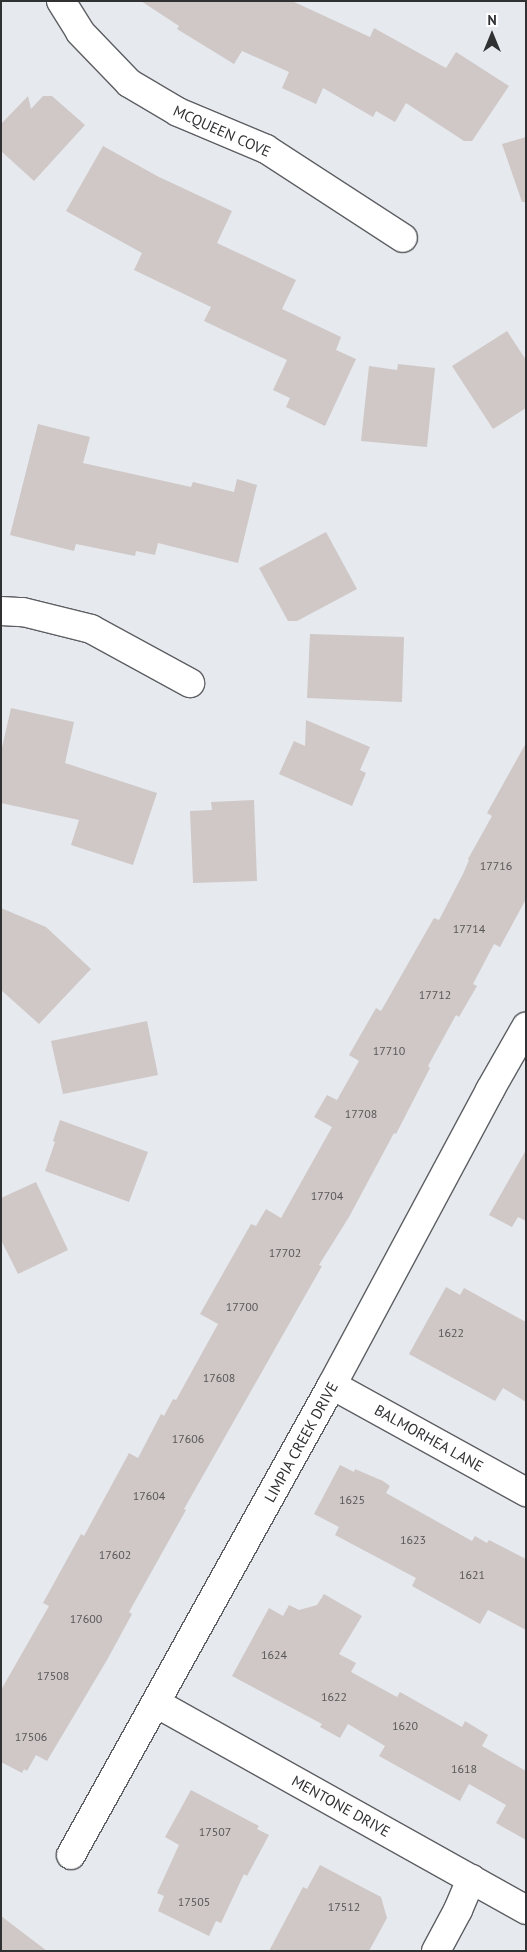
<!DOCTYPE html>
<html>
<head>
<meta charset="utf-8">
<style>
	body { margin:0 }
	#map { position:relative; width:527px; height:1952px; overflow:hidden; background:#e6e9ee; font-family:"PT Sans",sans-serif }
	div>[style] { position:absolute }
	.building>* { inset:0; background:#cfc8c7 }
	.roads { filter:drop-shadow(1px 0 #5d5f63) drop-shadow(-1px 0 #5d5f63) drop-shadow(0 1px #5d5f63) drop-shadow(0 -1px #5d5f63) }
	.minor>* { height:28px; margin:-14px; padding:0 14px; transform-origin:14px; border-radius:14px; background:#fff }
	span { translate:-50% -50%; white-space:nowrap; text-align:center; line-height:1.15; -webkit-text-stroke:4px #fff; paint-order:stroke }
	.number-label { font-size:12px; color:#585758 }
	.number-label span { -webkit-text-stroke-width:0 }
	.street-label { font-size:15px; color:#303133 }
	.frame { position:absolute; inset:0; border:2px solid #303133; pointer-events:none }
	.north { position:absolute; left:467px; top:10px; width:50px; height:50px; -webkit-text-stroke:4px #fff; paint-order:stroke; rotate:0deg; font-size:14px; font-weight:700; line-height:20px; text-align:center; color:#303133 }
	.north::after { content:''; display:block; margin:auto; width:18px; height:22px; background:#303133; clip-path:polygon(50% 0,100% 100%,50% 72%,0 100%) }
</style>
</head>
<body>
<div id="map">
	<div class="building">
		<div style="clip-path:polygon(141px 1px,292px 1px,370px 37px,374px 28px,446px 68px,456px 52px,509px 86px,472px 141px,464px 141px,406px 103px,395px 122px,376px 111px,373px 117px,323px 88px,316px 104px,282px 88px,289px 72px,242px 51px,234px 64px,177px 29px,179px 26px)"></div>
		<div style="clip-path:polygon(28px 96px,31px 109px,43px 96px,52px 96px,85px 125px,34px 181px,1px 151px,1px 124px)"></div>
		<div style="clip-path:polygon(526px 137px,526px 202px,522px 202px,502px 144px)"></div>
		<div style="clip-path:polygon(103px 146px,159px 177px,232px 211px,217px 243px,296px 280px,282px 309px,341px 337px,336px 350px,356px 359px,325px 426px,286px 407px,290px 398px,273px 390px,287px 360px,204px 321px,211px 307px,134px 270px,142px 253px,66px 211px)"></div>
		<div style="clip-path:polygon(507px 331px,526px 360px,526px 408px,493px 429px,452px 366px)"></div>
		<div style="clip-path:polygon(398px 364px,435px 368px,427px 447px,361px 441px,369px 366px,397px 370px)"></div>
		<div style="clip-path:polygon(38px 424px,90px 437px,83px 463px,191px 487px,193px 482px,234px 492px,237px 479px,257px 485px,238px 563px,158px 543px,155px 555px,136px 551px,135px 556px,76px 544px,74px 551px,10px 535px)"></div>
		<div style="clip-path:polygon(326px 532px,357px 589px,297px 621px,288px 621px,259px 568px)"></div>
		<div style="clip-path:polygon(310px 634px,404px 637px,402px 702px,307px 698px)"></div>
		<div style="clip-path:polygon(11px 708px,74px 722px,65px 763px,157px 793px,133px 865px,71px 845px,79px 820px,1px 803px,1px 752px)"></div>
		<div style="clip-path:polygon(306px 720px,370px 747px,360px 770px,366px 773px,352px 806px,279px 774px,294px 741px,305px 746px)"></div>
		<div style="clip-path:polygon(526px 743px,526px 899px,500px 947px,494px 944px,473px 984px,477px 986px,459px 1017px,456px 1015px,428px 1066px,430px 1068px,396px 1134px,394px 1133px,349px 1217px,319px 1265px,322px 1266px,184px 1509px,186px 1510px,129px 1612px,132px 1614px,107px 1660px,47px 1761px,36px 1755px,27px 1771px,24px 1769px,22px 1773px,1px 1762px,1px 1690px,49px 1606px,43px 1603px,81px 1534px,84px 1536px,129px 1453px,138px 1458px,161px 1414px,164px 1416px,173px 1399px,176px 1400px,218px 1324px,200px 1314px,251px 1224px,256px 1226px,266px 1209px,281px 1218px,332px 1127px,314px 1117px,327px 1095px,337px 1100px,359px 1061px,349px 1055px,376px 1008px,381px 1011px,434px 918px,439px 920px,463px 874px,469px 860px,468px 859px,492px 816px,487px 813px)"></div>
		<div style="clip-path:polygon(254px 800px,257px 881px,193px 883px,190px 811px,212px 810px,211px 802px)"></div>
		<div style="clip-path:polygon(1px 908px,46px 927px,91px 969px,39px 1024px,1px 990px)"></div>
		<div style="clip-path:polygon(147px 1021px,158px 1075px,63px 1094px,51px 1041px)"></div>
		<div style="clip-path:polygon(60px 1120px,148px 1152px,129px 1202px,45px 1171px,55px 1142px,53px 1141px)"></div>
		<div style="clip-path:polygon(526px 1150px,526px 1221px,518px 1217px,512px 1227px,489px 1215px)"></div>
		<div style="clip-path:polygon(36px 1182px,68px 1250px,18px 1274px,1px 1240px,1px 1198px)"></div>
		<div style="clip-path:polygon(446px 1287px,460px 1295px,464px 1288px,526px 1322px,526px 1402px,503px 1388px,495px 1401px,409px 1354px)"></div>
		<div style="clip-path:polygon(340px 1465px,354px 1472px,355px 1469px,383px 1481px,390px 1486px,386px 1493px,472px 1541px,475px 1536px,487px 1543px,489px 1540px,526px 1559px,526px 1630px,488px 1610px,480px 1624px,412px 1586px,416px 1578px,335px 1535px,339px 1527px,314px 1514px)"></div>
		<div style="clip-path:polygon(324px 1594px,362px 1616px,339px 1654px,356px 1663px,351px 1672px,397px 1697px,400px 1692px,462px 1727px,465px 1721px,488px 1735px,482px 1746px,526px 1771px,526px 1840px,496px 1823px,506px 1805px,469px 1784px,460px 1801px,379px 1756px,385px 1746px,348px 1724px,340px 1738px,320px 1727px,322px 1724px,232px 1676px,269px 1608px,283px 1616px,289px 1605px,299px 1610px,317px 1605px)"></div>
		<div style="clip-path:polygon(191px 1790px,259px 1826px,257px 1829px,269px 1835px,247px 1876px,244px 1874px,221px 1923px,216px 1921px,209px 1936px,158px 1911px,164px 1896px,157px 1893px,179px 1845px,165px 1837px)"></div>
		<div style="clip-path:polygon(320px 1865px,381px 1897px,387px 1918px,369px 1951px,269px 1951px,303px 1887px,307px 1889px)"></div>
		<div style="clip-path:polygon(1px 1916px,47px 1951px,1px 1951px)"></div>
	</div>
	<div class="roads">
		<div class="minor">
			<div style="left:61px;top:1px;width:36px;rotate:58deg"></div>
			<div style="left:80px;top:32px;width:71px;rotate:46.1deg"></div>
			<div style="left:129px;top:83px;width:57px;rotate:30.6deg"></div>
			<div style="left:178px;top:112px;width:95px;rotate:22.8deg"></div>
			<div style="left:266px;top:149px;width:163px;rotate:33deg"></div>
			<div style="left:1px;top:611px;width:22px;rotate:3deg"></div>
			<div style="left:23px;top:612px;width:70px;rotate:14deg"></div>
			<div style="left:91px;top:629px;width:113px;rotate:28.6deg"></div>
			<div style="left:332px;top:1385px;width:222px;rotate:28.9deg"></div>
			<div style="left:156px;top:1703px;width:424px;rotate:29.2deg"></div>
			<div style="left:71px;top:1855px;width:538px;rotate:-60.96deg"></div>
			<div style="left:332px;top:1385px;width:335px;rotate:-61.8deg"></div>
			<div style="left:490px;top:1090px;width:73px;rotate:-60.3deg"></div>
			<div style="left:436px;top:1951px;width:47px;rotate:-61.8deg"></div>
			<div style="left:458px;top:1910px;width:34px;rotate:-67deg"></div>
		</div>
	</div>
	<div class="number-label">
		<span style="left:496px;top:866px">17716</span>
		<span style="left:469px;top:929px">17714</span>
		<span style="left:435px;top:995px">17712</span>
		<span style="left:389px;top:1051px">17710</span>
		<span style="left:361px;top:1114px">17708</span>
		<span style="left:327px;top:1196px">17704</span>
		<span style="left:285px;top:1253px">17702</span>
		<span style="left:242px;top:1307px">17700</span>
		<span style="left:451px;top:1333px">1622</span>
		<span style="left:219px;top:1378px">17608</span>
		<span style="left:188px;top:1439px">17606</span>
		<span style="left:149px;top:1496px">17604</span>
		<span style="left:352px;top:1500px">1625</span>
		<span style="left:413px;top:1540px">1623</span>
		<span style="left:115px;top:1555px">17602</span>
		<span style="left:472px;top:1575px">1621</span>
		<span style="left:86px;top:1619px">17600</span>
		<span style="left:274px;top:1655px">1624</span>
		<span style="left:53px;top:1676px">17508</span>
		<span style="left:334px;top:1697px">1622</span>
		<span style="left:405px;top:1726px">1620</span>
		<span style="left:31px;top:1737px">17506</span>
		<span style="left:464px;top:1769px">1618</span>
		<span style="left:215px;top:1832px">17507</span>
		<span style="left:194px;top:1902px">17505</span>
		<span style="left:344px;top:1907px">17512</span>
	</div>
	<div class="street-label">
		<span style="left:222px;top:131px;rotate:24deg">MCQUEEN COVE</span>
		<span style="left:429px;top:1438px;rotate:29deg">BALMORHEA LANE</span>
		<span style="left:301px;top:1442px;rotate:-61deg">LIMPIA CREEK DRIVE</span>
		<span style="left:341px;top:1806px;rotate:29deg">MENTONE DRIVE</span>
	</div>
	<div class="frame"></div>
	<div class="north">N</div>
</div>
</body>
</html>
